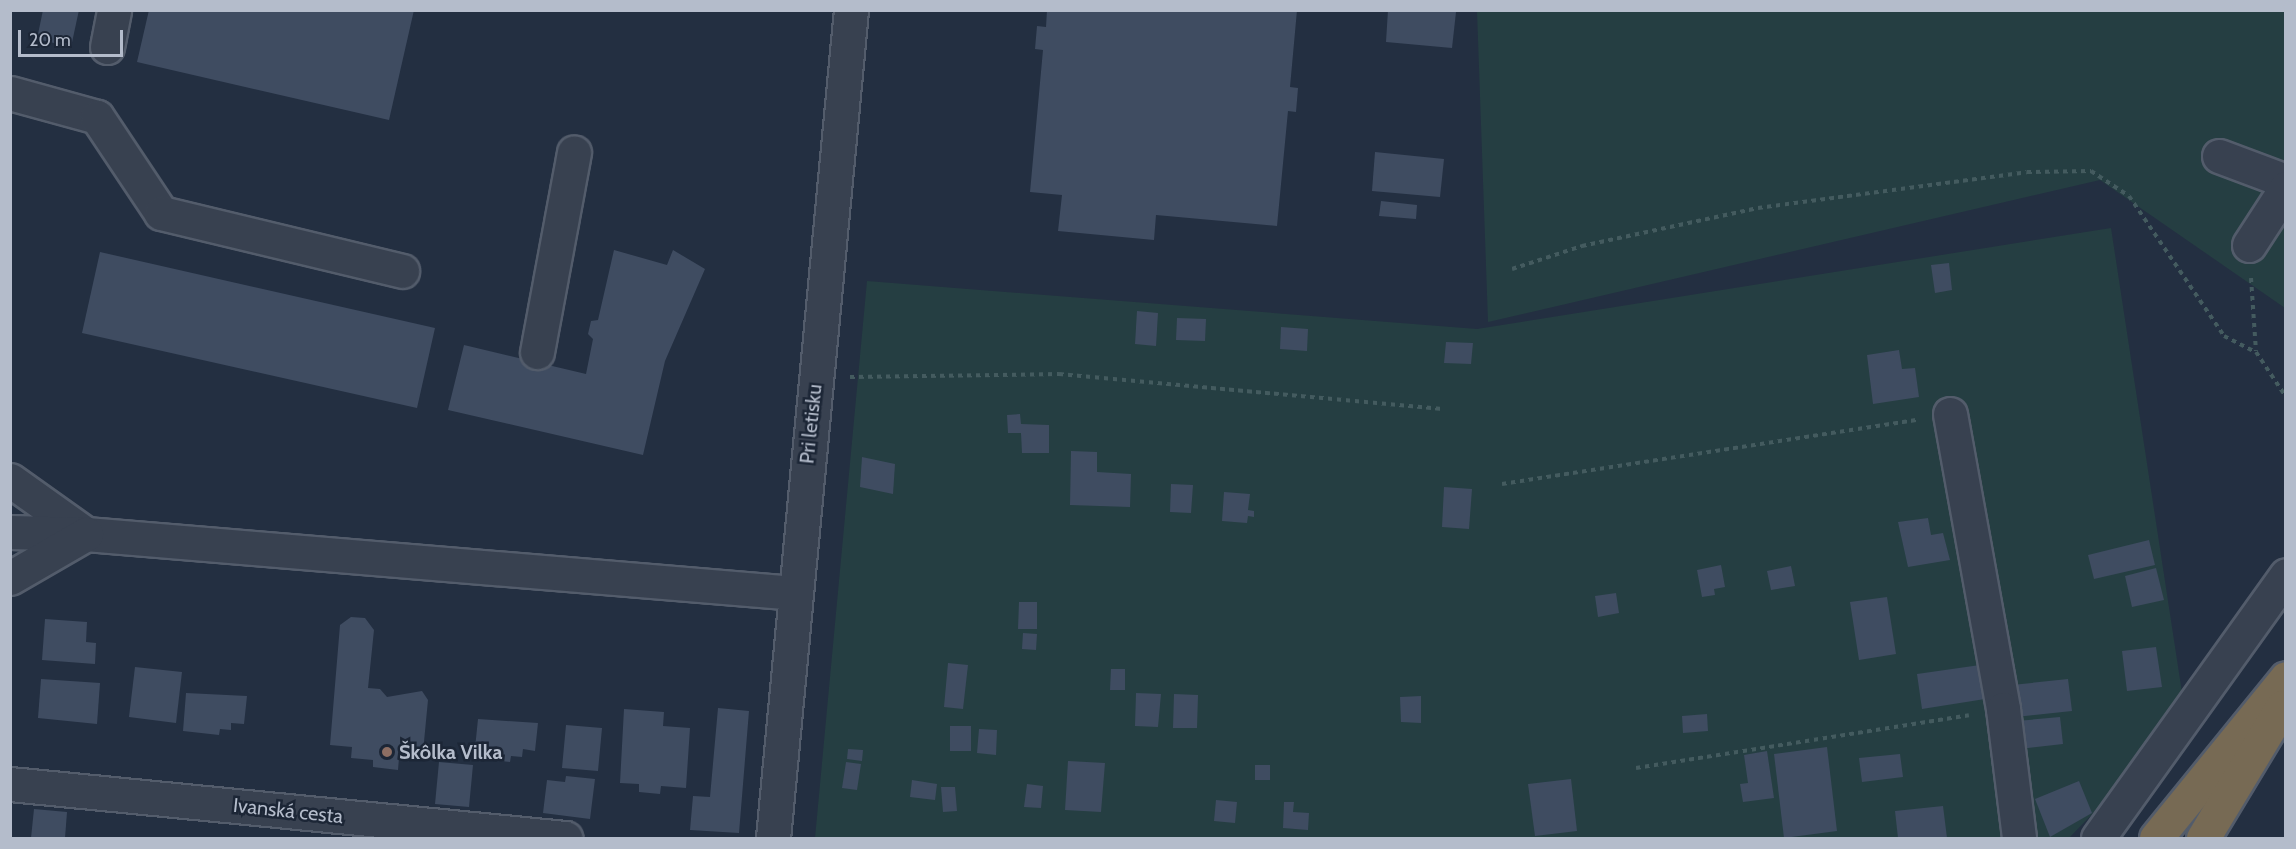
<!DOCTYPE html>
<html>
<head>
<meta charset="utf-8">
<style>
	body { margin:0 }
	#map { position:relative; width:2296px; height:849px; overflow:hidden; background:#232f41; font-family:Cabin,sans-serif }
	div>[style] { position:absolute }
	.green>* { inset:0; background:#253e42 }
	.building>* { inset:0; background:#3f4c61 }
	.path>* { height:4px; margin-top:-2px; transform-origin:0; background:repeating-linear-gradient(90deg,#445b5f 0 4.5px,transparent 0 9px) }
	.roads { filter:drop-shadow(2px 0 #535c6b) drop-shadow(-2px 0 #535c6b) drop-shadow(0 2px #535c6b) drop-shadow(0 -2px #535c6b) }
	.minor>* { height:33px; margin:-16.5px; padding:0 16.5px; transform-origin:16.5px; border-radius:16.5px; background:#384150 }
	.highway>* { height:33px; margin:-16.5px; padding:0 16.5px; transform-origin:16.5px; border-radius:16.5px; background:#776a54 }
	.dots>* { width:16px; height:16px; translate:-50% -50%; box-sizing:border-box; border:3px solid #1c2636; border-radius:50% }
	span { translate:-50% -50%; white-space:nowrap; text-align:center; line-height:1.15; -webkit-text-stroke:5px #1c2636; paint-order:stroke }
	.street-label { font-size:20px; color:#b4bccb }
	.poi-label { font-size:20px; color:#b4bccb; font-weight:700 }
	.left { translate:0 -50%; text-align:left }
	.frame { position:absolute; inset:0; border:12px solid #b4bccb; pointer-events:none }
	.scale { position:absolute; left:18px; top:30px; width:105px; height:27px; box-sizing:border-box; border:3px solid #b4bccb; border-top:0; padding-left:8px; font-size:18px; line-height:21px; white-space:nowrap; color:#b4bccb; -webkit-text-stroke:4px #1c2636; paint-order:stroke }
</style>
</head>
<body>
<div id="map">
	<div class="green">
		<div style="clip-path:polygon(1477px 11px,2285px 11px,2285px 308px,2100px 180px,1488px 322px)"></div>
		<div style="clip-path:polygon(2111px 228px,2183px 699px,2101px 805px,2069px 838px,815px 838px,867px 281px,1477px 329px)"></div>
	</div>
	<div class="building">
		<div style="clip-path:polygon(43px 10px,79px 10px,71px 47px,37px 39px)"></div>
		<div style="clip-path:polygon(149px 10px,414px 10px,389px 120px,137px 62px)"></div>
		<div style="clip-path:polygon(1047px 10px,1297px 10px,1290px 87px,1298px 88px,1296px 112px,1288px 111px,1277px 226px,1156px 215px,1154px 240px,1058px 231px,1062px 195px,1030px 192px,1043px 50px,1035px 49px,1037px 26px,1046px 27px)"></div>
		<div style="clip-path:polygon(1388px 10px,1456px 12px,1452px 48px,1386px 42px)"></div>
		<div style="clip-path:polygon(1375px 152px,1444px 159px,1440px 197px,1372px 191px)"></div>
		<div style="clip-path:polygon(1381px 201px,1417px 205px,1416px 219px,1379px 216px)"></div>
		<div style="clip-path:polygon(614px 250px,667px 265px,673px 250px,705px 269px,665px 361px,643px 455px,448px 410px,464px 345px,586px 374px,593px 339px,588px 334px,591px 321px,598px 320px)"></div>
		<div style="clip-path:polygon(100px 252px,435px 328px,417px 408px,82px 333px)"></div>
		<div style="clip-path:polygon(1949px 263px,1952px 290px,1935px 293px,1931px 265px)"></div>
		<div style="clip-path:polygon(1137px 311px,1158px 313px,1156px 346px,1135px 344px)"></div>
		<div style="clip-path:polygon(1177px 318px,1206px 319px,1205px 341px,1176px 340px)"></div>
		<div style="clip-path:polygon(1281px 327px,1308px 329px,1307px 351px,1280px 349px)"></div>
		<div style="clip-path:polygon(1446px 342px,1473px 343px,1471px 364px,1444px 363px)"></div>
		<div style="clip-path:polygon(1899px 350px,1902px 369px,1915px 368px,1919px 397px,1873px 404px,1867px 355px)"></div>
		<div style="clip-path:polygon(1020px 414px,1021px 424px,1049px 425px,1049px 453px,1022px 453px,1021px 433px,1008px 433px,1007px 415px)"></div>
		<div style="clip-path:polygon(1071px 451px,1097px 452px,1097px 472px,1131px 474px,1130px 507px,1070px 505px)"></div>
		<div style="clip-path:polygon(862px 457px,895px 464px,893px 494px,860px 487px)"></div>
		<div style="clip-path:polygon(1171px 484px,1193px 485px,1191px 513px,1170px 512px)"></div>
		<div style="clip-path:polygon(1444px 487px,1472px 489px,1469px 529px,1442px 527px)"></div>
		<div style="clip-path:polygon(1224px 492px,1250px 494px,1248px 510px,1254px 511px,1254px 517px,1248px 516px,1247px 523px,1222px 521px)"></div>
		<div style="clip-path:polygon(1928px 518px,1931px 535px,1943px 533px,1950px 560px,1908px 567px,1898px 522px)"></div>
		<div style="clip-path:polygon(2149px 540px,2155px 565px,2094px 579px,2088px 555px)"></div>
		<div style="clip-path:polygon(1721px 565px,1725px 587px,1714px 589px,1715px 595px,1702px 597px,1697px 570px)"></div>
		<div style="clip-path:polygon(1791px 566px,1795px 586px,1771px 590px,1767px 571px)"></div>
		<div style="clip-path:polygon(2156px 568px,2164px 600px,2132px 607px,2125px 576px)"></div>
		<div style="clip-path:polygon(1616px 593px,1619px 613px,1598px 617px,1595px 596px)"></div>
		<div style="clip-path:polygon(1887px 597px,1896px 654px,1859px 660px,1850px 602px)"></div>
		<div style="clip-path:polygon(1019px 602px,1037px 602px,1037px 629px,1018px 629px)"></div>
		<div style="clip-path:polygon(351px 617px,365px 618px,374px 630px,368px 688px,380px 689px,387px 697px,422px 691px,428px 700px,423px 752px,420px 759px,399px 758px,398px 770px,373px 767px,373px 760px,351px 758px,352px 747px,330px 745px,340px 625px)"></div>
		<div style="clip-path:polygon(45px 619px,87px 622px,86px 642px,96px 643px,95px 664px,42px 660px)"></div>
		<div style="clip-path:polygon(1023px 633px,1037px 634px,1036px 650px,1022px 649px)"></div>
		<div style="clip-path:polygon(2156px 647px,2162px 687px,2127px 691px,2122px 651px)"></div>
		<div style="clip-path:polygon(948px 663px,968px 665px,963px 709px,944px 707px)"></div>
		<div style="clip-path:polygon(1980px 665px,1985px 699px,1922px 709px,1917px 674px)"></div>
		<div style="clip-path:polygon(135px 667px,182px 672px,176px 723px,129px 717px)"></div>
		<div style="clip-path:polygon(1111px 669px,1125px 669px,1125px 690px,1110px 690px)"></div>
		<div style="clip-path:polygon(41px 679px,100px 683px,97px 724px,38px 718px)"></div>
		<div style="clip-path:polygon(2068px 679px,2072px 711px,2016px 717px,2012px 685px)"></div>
		<div style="clip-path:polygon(186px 693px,247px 696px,244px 724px,231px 723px,231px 730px,220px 729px,219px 735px,183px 731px)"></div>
		<div style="clip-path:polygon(1136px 693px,1161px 694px,1158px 727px,1135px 726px)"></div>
		<div style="clip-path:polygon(1174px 694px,1198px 695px,1197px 728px,1173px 728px)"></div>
		<div style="clip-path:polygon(1421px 696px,1421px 723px,1401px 722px,1400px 697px)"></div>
		<div style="clip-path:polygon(718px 708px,749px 711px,739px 833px,690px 830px,693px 796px,710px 797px)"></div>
		<div style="clip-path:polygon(624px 709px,664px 712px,663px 726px,690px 728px,686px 788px,661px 786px,660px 794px,639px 792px,639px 784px,620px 783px)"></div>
		<div style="clip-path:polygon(1707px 714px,1708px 731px,1683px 733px,1682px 716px)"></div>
		<div style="clip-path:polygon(2060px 717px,2063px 744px,2020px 749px,2017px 721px)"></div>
		<div style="clip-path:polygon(478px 719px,538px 723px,535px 751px,523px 749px,522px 757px,511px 756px,510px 762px,474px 758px)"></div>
		<div style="clip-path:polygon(566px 725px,602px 728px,598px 771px,562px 768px)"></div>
		<div style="clip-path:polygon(950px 726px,971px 726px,971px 751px,950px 751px)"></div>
		<div style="clip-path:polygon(979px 729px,997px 730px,996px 755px,977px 753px)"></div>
		<div style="clip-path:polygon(1827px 747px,1837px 831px,1784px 838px,1774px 754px)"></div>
		<div style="clip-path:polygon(848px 749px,863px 750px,862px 761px,847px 759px)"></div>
		<div style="clip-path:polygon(1767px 751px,1774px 798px,1743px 802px,1740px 784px,1748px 783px,1744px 755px)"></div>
		<div style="clip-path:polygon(1900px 754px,1903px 777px,1862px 782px,1859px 758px)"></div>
		<div style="clip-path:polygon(1068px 761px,1105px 763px,1101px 812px,1065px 810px)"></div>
		<div style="clip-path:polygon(439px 762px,473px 765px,469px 807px,435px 804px)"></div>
		<div style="clip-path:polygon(846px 762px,861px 764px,857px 790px,842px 788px)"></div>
		<div style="clip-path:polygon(1255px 765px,1270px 765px,1270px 780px,1255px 780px)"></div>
		<div style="clip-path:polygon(566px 776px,595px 779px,590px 819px,543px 813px,547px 780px,565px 782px)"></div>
		<div style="clip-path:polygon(1571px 779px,1577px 831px,1535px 836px,1528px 784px)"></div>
		<div style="clip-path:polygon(912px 780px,937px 784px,935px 800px,910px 797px)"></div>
		<div style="clip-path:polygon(2079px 781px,2092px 813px,2050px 837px,2035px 799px)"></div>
		<div style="clip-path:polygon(1027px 784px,1043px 786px,1041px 808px,1024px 807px)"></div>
		<div style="clip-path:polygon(941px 787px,955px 787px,957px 811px,943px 812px)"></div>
		<div style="clip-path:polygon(1216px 800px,1237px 802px,1235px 823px,1214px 821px)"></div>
		<div style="clip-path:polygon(1284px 802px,1294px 802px,1293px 812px,1309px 813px,1308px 830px,1283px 828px)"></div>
		<div style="clip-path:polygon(1943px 806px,1947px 838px,1898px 838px,1895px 811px)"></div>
		<div style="clip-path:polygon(34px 809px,67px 812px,65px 838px,31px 838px)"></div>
	</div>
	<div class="path">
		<div style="left:1512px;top:269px;width:74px;rotate:-18.2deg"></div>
		<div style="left:1582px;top:246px;width:180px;rotate:-12.2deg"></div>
		<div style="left:1758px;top:208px;width:271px;rotate:-7.6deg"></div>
		<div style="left:2027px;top:172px;width:64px;rotate:-0.9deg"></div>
		<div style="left:2091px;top:171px;width:45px;rotate:33.3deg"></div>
		<div style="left:2129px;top:196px;width:169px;rotate:55.8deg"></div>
		<div style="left:2224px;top:336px;width:36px;rotate:27deg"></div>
		<div style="left:2256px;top:352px;width:54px;rotate:56.3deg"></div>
		<div style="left:2251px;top:278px;width:73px;rotate:86.1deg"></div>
		<div style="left:850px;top:377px;width:209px;rotate:-0.8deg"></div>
		<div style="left:1059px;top:374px;width:385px;rotate:5.2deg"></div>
		<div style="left:1502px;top:484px;width:419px;rotate:-8.8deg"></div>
		<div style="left:1636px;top:768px;width:337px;rotate:-9deg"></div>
	</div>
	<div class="roads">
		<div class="minor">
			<div style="left:107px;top:47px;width:38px;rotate:-79deg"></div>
			<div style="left:10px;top:93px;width:90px;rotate:15.4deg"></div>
			<div style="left:97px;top:117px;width:115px;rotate:56.3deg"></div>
			<div style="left:161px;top:213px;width:248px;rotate:13.5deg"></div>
			<div style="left:2219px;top:156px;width:72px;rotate:20.5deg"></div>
			<div style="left:2249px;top:245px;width:68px;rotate:-57deg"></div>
			<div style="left:537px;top:352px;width:203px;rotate:-79.5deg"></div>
			<div style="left:1950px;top:414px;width:300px;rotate:79.8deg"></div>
			<div style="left:2003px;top:709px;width:130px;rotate:82.9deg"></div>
			<div style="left:10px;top:480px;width:93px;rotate:35.4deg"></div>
			<div style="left:10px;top:532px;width:76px;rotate:1.5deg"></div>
			<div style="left:86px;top:534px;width:710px;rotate:4.76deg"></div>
			<div style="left:10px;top:578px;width:88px;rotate:-30.1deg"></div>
			<div style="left:10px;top:784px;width:558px;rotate:5.56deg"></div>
			<div style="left:773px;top:838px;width:832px;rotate:-84.62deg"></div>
			<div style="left:2098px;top:838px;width:323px;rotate:-54.4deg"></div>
		</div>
		<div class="highway">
			<div style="left:2156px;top:838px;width:206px;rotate:-50.9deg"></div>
			<div style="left:2203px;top:838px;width:153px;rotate:-58.9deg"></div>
		</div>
	</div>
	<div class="dots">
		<div style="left:387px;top:752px;background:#8d6e63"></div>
	</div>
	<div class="street-label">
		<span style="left:811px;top:424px;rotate:-84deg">Pri letisku</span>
		<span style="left:288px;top:811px;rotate:6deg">Ivanská cesta</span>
	</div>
	<div class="poi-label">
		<span class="left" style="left:399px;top:752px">Škôlka Vilka</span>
	</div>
	<div class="frame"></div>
	<div class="scale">20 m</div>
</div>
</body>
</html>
